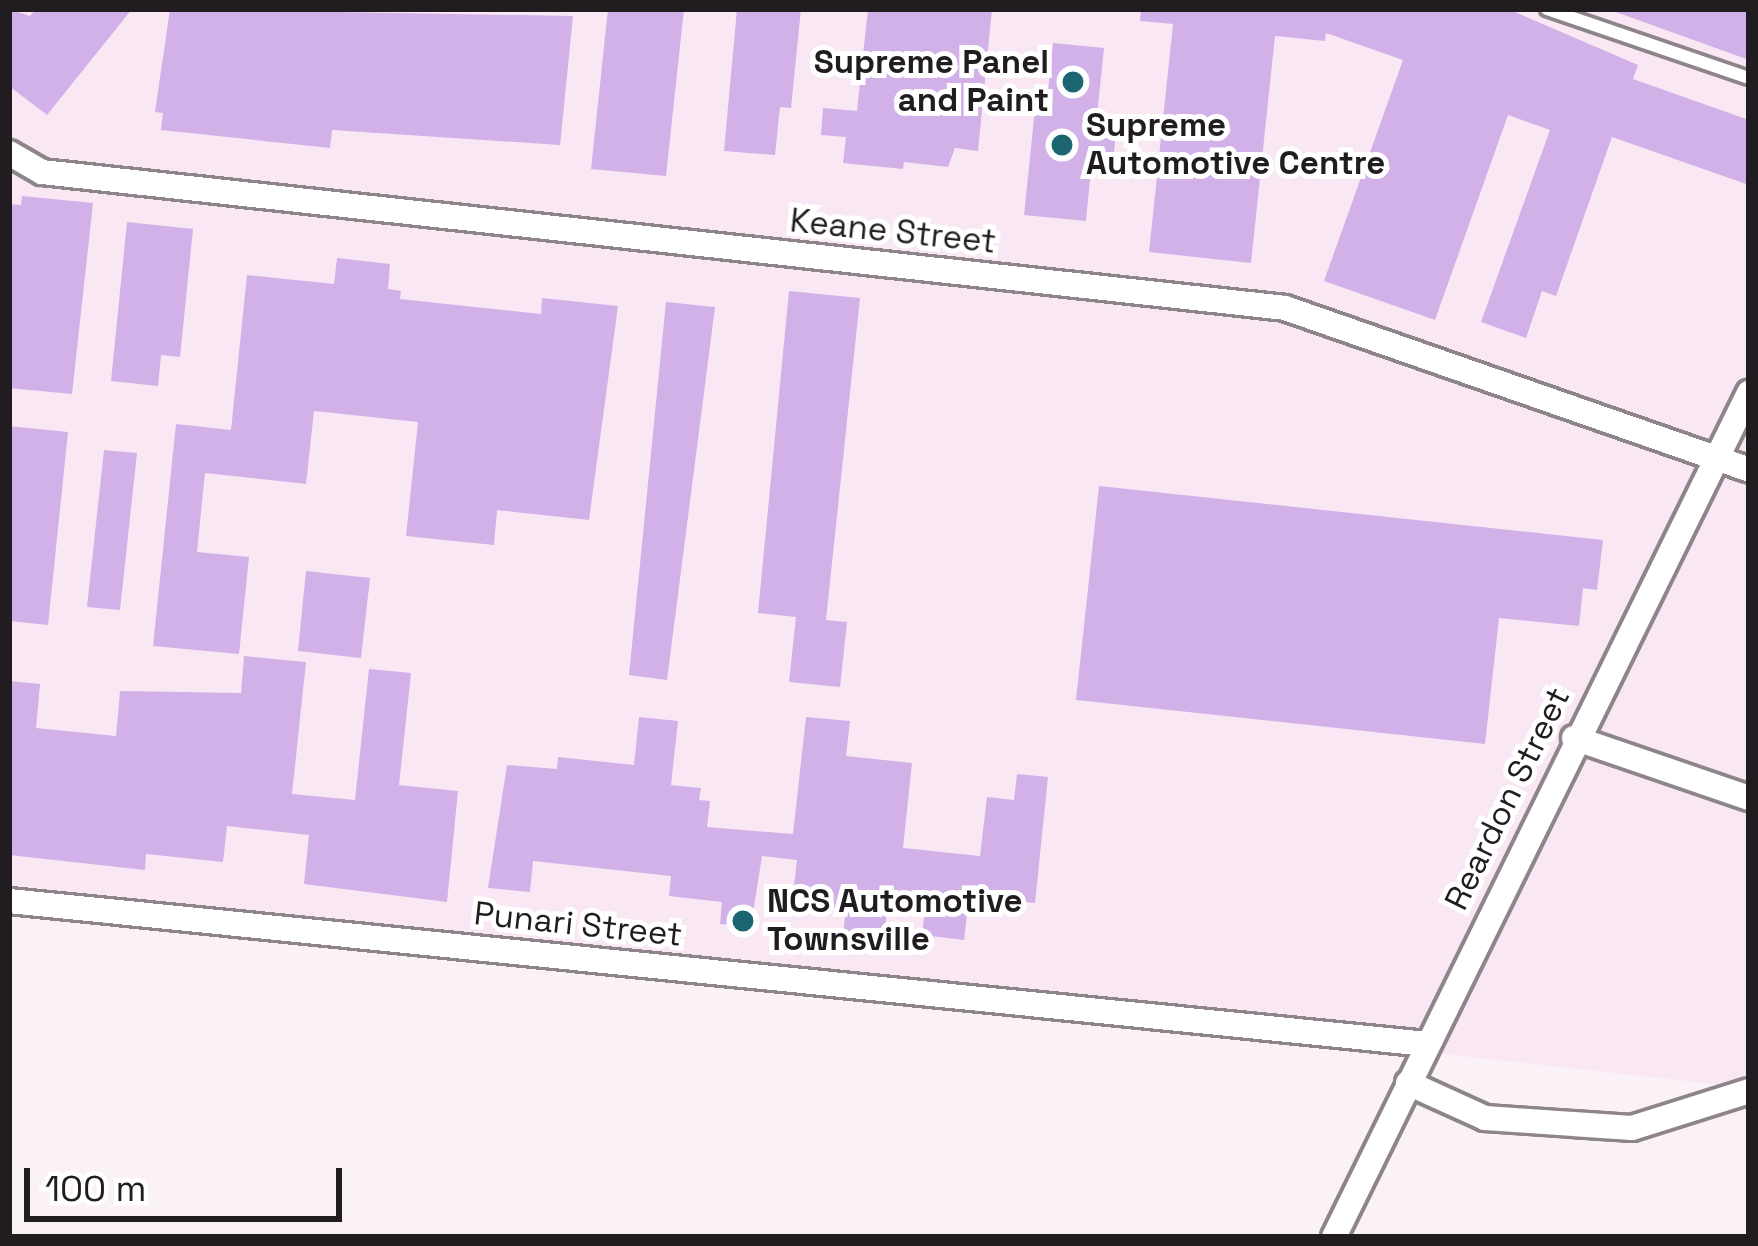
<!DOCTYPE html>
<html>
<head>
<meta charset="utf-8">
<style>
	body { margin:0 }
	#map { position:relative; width:1758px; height:1246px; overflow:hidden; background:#fbf2f8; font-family:"Space Grotesk",sans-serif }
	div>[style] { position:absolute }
	.built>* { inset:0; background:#f9e8f4 }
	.building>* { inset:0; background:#d1b1e7 }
	.roads { filter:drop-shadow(3px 0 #8e858b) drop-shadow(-3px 0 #8e858b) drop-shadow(0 3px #8e858b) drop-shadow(0 -3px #8e858b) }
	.service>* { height:12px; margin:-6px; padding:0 6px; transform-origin:6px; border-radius:6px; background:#fff }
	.minor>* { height:24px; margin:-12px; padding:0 12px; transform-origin:12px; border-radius:12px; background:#fff }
	.dots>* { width:33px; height:33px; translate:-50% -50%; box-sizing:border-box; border:6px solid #fff; border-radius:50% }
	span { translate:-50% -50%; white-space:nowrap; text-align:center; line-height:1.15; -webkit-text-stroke:10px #fff; paint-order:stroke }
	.poi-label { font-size:33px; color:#201c1f; font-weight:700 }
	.right { translate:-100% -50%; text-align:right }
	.left { translate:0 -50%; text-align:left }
	.street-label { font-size:33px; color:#201c1f }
	.frame { position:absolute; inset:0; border:12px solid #201c1f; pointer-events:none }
	.scale { position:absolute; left:24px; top:1168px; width:318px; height:54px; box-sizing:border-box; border:6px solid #201c1f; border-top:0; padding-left:15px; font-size:36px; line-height:42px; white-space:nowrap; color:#201c1f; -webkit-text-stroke:9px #fff; paint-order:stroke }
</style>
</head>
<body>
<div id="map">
	<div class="built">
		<div style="clip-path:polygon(23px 9px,1749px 9px,1749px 1088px,9px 894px,9px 20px)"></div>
	</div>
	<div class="building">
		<div style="clip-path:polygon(9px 9px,30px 16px,36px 9px,132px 9px,47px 115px,9px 86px)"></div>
		<div style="clip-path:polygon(170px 9px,573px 16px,560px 145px,332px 130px,330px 148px,161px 130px,163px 113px,155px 112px)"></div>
		<div style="clip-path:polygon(608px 9px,684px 9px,666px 176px,591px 169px)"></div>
		<div style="clip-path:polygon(737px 9px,801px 9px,791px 108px,780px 107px,775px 155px,724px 151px)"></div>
		<div style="clip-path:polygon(868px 9px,992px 9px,978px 151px,955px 148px,948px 167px,904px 162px,903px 169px,843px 163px,846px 137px,821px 135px,823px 108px,857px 111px)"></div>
		<div style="clip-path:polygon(1141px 9px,1508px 9px,1638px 65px,1633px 79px,1749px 120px,1749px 185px,1612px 137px,1556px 296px,1542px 291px,1526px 338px,1481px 322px,1550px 130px,1508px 115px,1435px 320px,1324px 281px,1403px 60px,1326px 33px,1325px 41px,1275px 36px,1251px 263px,1149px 252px,1173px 24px,1140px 21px)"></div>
		<div style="clip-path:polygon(1749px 9px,1749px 60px,1613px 11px,1613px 9px)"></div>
		<div style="clip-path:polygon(1053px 43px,1104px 48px,1097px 116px,1118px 118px,1113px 160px,1092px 158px,1086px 221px,1024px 215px,1035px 109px,1046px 110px)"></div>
		<div style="clip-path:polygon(22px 196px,93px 203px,72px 394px,9px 388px,9px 204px,21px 205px)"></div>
		<div style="clip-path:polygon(127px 222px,193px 229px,180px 357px,161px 355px,158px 386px,111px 381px)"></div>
		<div style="clip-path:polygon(337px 258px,390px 264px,388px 289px,401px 291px,400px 299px,541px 314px,542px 298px,618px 306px,589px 520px,497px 510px,494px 545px,406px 536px,418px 422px,314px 411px,306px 484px,205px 473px,197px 552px,249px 557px,239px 654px,153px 646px,176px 424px,231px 430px,247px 275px,334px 284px)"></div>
		<div style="clip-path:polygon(789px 291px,860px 298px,826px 620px,847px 622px,840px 687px,789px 682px,796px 617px,758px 613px)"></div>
		<div style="clip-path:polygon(666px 302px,715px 307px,667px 680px,629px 675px)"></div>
		<div style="clip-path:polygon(9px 426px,68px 432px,48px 625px,9px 621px)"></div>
		<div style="clip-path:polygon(104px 450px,137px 453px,120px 610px,87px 607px)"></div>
		<div style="clip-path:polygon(1099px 486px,1603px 540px,1597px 590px,1583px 588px,1579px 626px,1499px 618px,1485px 744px,1076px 700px)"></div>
		<div style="clip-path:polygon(306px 571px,370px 578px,361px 658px,298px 651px)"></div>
		<div style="clip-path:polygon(244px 656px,306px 662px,292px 794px,355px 800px,369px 669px,411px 673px,399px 785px,458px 791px,447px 902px,304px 884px,309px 835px,227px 826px,223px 862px,146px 854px,145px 870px,9px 855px,9px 681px,40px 684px,36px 728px,116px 736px,120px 691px,241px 693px)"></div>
		<div style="clip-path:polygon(639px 717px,678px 721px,671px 785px,701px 788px,699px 800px,710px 801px,707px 827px,793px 834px,806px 717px,850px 721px,846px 756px,912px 763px,903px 848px,980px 856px,987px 797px,1014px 800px,1017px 774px,1048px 777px,1035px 903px,969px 896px,964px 940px,922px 935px,926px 899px,889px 894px,884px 937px,843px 933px,846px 909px,792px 903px,797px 860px,762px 856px,751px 926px,720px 924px,722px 902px,669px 896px,671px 876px,533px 861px,530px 892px,488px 888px,507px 765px,557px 769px,558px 757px,634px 765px)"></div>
	</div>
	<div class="roads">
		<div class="service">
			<div style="left:1547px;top:9px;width:213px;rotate:18.9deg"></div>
		</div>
		<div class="minor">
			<div style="left:9px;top:153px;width:38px;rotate:30deg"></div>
			<div style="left:42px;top:172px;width:1250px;rotate:6.24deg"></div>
			<div style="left:1285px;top:308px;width:491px;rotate:19.2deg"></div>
			<div style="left:1574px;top:738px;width:185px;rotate:18.9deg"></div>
			<div style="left:9px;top:901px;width:1425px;rotate:5.76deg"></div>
			<div style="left:1408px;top:1083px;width:85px;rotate:24.4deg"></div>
			<div style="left:1485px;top:1118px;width:147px;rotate:3.9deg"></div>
			<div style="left:1632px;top:1128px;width:123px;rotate:-17.5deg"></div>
			<div style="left:1334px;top:1237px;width:941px;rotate:-63.82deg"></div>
		</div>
	</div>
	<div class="dots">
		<div style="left:1073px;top:82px;background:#1c6672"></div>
		<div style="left:1062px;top:145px;background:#1c6672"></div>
		<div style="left:743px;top:921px;background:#1c6672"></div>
	</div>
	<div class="poi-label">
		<span class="right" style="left:1049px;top:82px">Supreme Panel<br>and Paint</span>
		<span class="left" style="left:1086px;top:145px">Supreme<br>Automotive Centre</span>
		<span class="left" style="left:767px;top:921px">NCS Automotive<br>Townsville</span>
	</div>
	<div class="street-label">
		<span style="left:893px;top:232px;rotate:6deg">Keane Street</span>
		<span style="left:1508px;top:799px;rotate:-64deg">Reardon Street</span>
		<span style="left:578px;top:925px;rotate:6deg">Punari Street</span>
	</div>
	<div class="frame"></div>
	<div class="scale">100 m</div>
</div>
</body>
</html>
